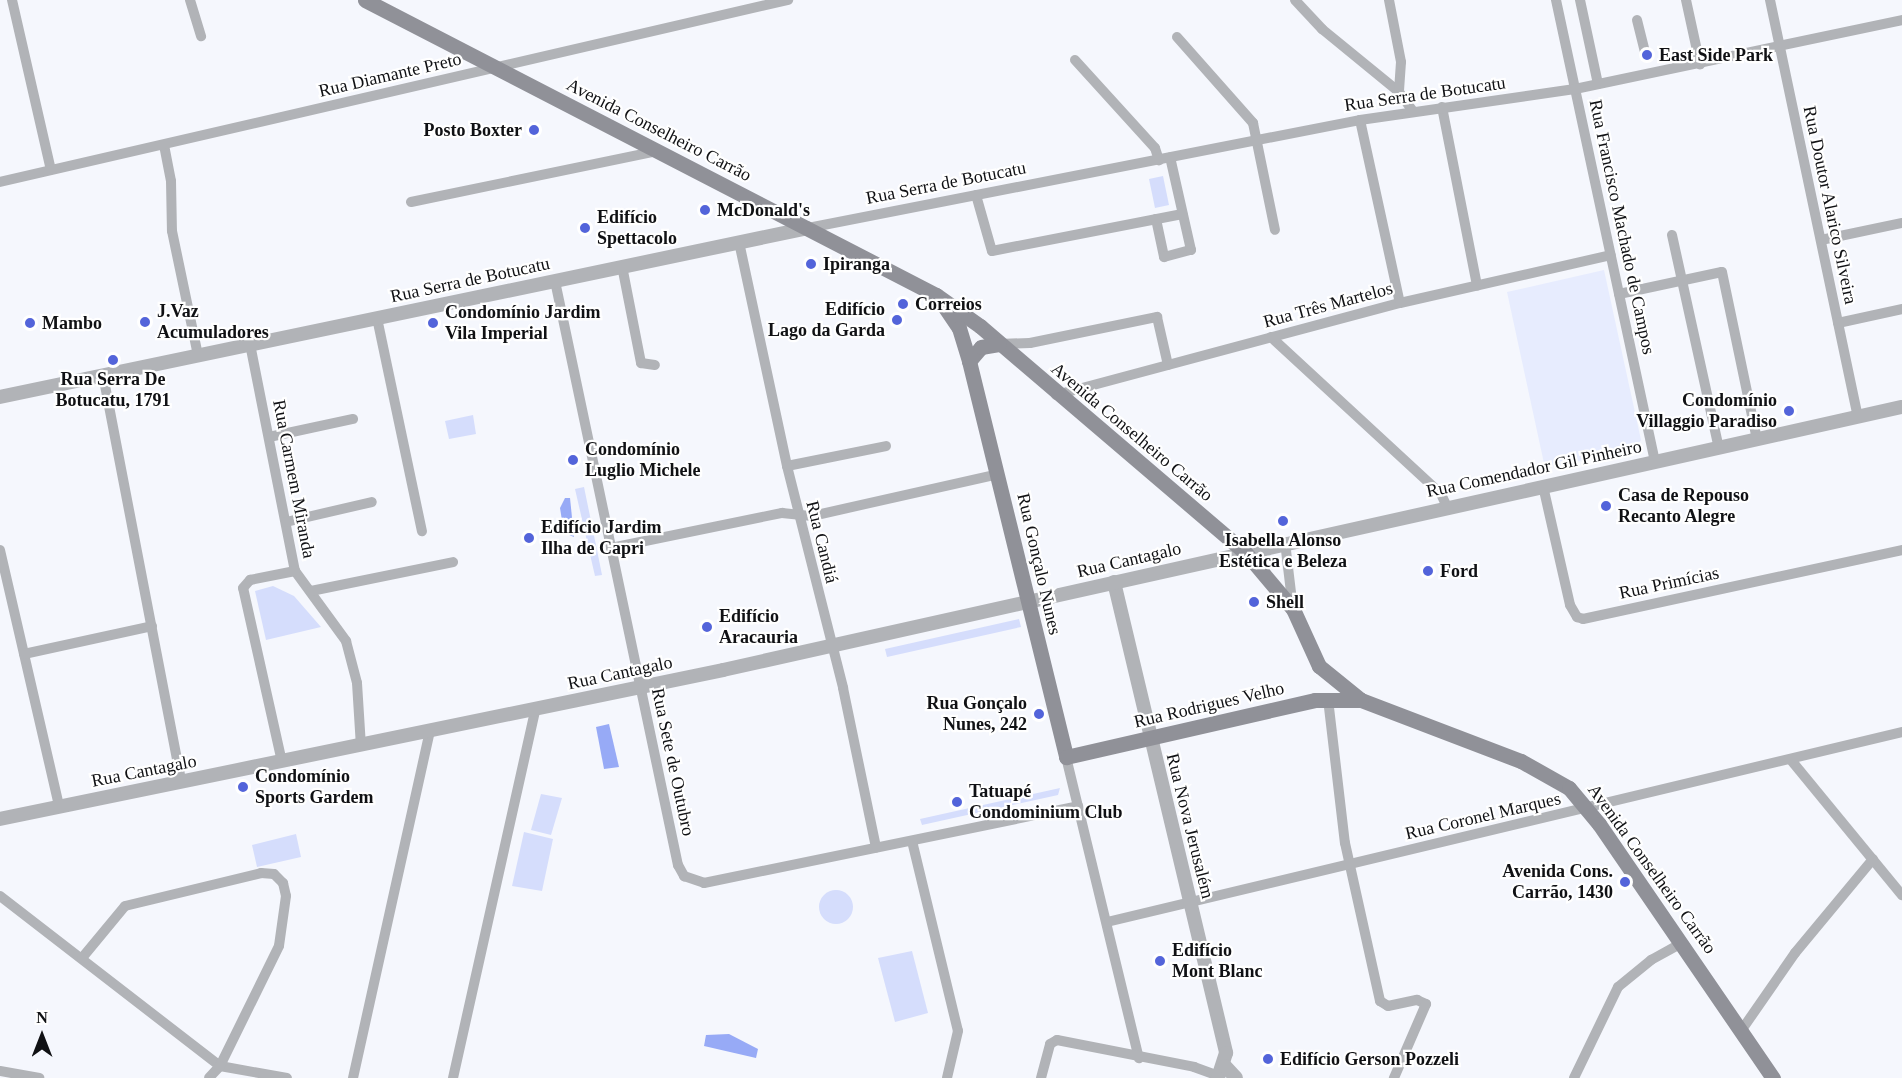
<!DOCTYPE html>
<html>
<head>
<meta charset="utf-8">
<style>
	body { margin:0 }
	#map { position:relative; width:1902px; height:1078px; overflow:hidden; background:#f5f7fd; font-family:"Times New Roman",serif }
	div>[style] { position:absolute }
	.built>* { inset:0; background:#e7ecfe }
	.green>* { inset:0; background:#d5ddfc }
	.round { border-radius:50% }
	.water>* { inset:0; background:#97aaf6 }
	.minor>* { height:10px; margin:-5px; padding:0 5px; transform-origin:5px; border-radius:5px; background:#b1b3b7 }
	.tertiary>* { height:14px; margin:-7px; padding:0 7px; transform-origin:7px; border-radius:7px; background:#b1b3b7 }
	.secondary>* { height:15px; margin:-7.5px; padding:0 7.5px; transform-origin:7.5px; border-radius:7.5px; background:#909198 }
	.dots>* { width:16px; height:16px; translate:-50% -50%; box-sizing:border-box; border:3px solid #fff; border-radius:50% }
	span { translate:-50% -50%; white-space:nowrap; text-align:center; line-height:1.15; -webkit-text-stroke:4.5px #fff; paint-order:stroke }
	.poi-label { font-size:18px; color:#101114; font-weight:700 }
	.left { translate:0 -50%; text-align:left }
	.right { translate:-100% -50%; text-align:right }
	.street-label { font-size:18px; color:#101114 }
	.north { position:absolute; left:12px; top:1006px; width:60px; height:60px; -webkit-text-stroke:4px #fff; paint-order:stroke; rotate:0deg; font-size:16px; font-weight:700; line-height:24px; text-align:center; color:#101114 }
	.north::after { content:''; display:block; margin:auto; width:21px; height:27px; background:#101114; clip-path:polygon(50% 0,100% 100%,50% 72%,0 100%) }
</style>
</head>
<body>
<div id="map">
	<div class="built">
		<div style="clip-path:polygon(1604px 270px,1641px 440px,1635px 449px,1545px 468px,1507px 292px)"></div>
	</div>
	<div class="green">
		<div style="clip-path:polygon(1163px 176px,1169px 205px,1155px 208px,1149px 179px)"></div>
		<div style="clip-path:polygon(473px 415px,476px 434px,449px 439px,445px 421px)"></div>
		<div style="clip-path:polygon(584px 487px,598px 555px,602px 575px,595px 576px,575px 489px)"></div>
		<div style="clip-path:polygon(273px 586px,294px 596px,321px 627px,266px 640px,255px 591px)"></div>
		<div style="clip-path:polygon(1019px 619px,1021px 627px,887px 657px,885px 649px)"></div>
		<div style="clip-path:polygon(1060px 788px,1058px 795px,922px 825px,920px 819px)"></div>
		<div style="clip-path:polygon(541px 794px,562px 798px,551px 835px,531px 830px)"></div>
		<div style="clip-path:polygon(524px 832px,553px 839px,542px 891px,512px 886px)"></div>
		<div style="clip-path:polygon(296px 834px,301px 857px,257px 867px,252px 845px)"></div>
		<div class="round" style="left:819px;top:890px;width:34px;height:34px"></div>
		<div style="clip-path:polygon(912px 951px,928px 1013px,895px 1022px,878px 958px)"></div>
	</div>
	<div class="water">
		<div style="clip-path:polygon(565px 498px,570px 498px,574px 537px,564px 533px,560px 508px)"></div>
		<div style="clip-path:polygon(609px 724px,619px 767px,604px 769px,596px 727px)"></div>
		<div style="clip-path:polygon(729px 1034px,758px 1049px,756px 1058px,704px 1046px,706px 1035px)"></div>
	</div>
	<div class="minor">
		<div style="left:12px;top:0;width:174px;rotate:77.1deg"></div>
		<div style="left:190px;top:0;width:38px;rotate:73deg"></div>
		<div style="left:1295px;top:0;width:40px;rotate:47deg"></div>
		<div style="left:1322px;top:29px;width:99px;rotate:39.3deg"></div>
		<div style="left:1399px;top:92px;width:24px;rotate:54deg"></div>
		<div style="left:1389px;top:0;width:63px;rotate:79deg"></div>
		<div style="left:1401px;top:62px;width:30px;rotate:94deg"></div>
		<div style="left:1556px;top:0;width:472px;rotate:77.9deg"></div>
		<div style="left:1580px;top:0;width:86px;rotate:77.9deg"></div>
		<div style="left:1686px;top:0;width:66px;rotate:77.7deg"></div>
		<div style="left:1770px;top:0;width:425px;rotate:78.1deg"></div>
		<div style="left:1637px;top:20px;width:34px;rotate:76deg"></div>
		<div style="left:1177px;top:37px;width:115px;rotate:48.5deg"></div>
		<div style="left:1253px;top:123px;width:109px;rotate:78.4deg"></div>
		<div style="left:1075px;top:60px;width:119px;rotate:47.7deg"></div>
		<div style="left:1155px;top:148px;width:13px;rotate:72deg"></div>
		<div style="left:1442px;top:107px;width:182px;rotate:78.9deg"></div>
		<div style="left:1360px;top:120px;width:187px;rotate:77.7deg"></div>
		<div style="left:164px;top:145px;width:37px;rotate:79deg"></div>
		<div style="left:171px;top:181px;width:50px;rotate:88.9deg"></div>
		<div style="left:172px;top:231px;width:127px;rotate:78.2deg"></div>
		<div style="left:0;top:182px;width:809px;rotate:-13.01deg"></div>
		<div style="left:976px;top:195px;width:58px;rotate:74.1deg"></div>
		<div style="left:992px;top:251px;width:194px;rotate:-11deg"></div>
		<div style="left:411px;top:202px;width:251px;rotate:-11.7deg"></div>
		<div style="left:1156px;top:219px;width:39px;rotate:78deg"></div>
		<div style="left:1164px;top:257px;width:28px;rotate:-15deg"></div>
		<div style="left:1191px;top:250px;width:95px;rotate:-102.7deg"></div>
		<div style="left:808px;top:228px;width:562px;rotate:-11.07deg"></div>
		<div style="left:1360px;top:120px;width:217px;rotate:-8.2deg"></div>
		<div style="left:1575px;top:89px;width:334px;rotate:-11.9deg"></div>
		<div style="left:1672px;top:235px;width:218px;rotate:77.6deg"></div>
		<div style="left:1821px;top:240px;width:83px;rotate:-11.9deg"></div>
		<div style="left:739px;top:242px;width:229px;rotate:77.9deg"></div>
		<div style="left:787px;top:466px;width:229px;rotate:75.8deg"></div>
		<div style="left:843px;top:688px;width:163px;rotate:78.3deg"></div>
		<div style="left:622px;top:266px;width:99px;rotate:78.9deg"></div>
		<div style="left:641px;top:363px;width:14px;rotate:8deg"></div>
		<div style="left:555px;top:281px;width:597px;rotate:78.11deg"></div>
		<div style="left:678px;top:865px;width:13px;rotate:61deg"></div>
		<div style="left:684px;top:876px;width:21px;rotate:19deg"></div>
		<div style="left:704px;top:883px;width:382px;rotate:-11.6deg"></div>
		<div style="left:1619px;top:294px;width:105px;rotate:-12.1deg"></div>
		<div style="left:1722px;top:272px;width:171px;rotate:78.2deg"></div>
		<div style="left:377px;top:318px;width:218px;rotate:78.1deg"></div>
		<div style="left:1838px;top:323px;width:66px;rotate:-12.3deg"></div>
		<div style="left:1271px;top:337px;width:231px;rotate:42.7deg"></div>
		<div style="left:1441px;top:494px;width:14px;rotate:65deg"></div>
		<div style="left:250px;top:344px;width:231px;rotate:78.8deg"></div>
		<div style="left:295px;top:571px;width:87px;rotate:53.9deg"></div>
		<div style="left:346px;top:641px;width:43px;rotate:75.3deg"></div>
		<div style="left:357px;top:683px;width:63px;rotate:86.4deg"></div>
		<div style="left:999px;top:344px;width:31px;rotate:-2deg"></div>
		<div style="left:1030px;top:343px;width:130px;rotate:-11.6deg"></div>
		<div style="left:1157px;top:317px;width:49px;rotate:77.1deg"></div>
		<div style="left:103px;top:375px;width:413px;rotate:79.1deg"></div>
		<div style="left:1056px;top:395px;width:356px;rotate:-15deg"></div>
		<div style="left:1400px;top:303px;width:216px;rotate:-12.8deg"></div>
		<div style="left:269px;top:437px;width:86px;rotate:-12.1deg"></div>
		<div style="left:787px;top:466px;width:101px;rotate:-11.4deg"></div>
		<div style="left:1543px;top:486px;width:122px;rotate:77.2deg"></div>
		<div style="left:1570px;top:605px;width:14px;rotate:60deg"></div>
		<div style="left:1577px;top:617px;width:6px;rotate:18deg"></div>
		<div style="left:1583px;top:619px;width:326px;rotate:-12.2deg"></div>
		<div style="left:286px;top:522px;width:88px;rotate:-13.1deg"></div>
		<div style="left:1285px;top:542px;width:67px;rotate:83.2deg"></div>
		<div style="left:611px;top:548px;width:175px;rotate:-11.6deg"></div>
		<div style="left:782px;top:513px;width:30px;rotate:6deg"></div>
		<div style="left:812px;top:516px;width:191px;rotate:-12.7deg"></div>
		<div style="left:0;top:550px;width:263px;rotate:77deg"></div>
		<div style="left:311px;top:591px;width:145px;rotate:-11.5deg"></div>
		<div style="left:24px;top:654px;width:131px;rotate:-12.3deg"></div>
		<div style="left:1328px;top:699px;width:145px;rotate:83.3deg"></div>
		<div style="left:1345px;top:843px;width:162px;rotate:77.5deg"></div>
		<div style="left:1380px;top:1001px;width:9px;rotate:32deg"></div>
		<div style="left:1388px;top:1006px;width:30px;rotate:-12deg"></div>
		<div style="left:1417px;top:1000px;width:10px;rotate:24deg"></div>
		<div style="left:1426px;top:1004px;width:81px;rotate:113.4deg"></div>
		<div style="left:1066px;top:757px;width:310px;rotate:76.4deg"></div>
		<div style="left:1791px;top:760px;width:175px;rotate:50.6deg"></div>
		<div style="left:282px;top:762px;width:178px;rotate:-102.6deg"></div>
		<div style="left:243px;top:588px;width:11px;rotate:-49deg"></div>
		<div style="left:250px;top:580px;width:46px;rotate:-11.3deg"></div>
		<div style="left:912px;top:841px;width:195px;rotate:76.4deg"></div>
		<div style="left:958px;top:1031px;width:48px;rotate:103.2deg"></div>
		<div style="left:0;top:896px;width:278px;rotate:37.7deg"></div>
		<div style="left:220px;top:1066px;width:68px;rotate:10.2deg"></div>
		<div style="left:1107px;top:922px;width:817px;rotate:-13.44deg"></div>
		<div style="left:82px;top:958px;width:67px;rotate:-50.4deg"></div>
		<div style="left:125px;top:906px;width:140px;rotate:-13.6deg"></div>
		<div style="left:261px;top:873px;width:13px;rotate:4deg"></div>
		<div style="left:274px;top:874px;width:13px;rotate:45deg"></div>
		<div style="left:283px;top:883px;width:13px;rotate:77deg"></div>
		<div style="left:286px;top:896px;width:50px;rotate:98deg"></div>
		<div style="left:279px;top:946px;width:134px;rotate:116.2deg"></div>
		<div style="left:220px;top:1066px;width:16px;rotate:133deg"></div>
		<div style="left:1741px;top:1031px;width:95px;rotate:-55.3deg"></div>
		<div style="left:1795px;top:953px;width:122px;rotate:-50.3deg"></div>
		<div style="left:0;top:1071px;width:40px;rotate:10deg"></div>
		<div style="left:353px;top:1078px;width:354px;rotate:-77.5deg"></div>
		<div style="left:453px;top:1078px;width:377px;rotate:-77.4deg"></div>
		<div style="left:1041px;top:1078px;width:35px;rotate:-75deg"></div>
		<div style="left:1050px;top:1044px;width:8px;rotate:-30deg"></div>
		<div style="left:1057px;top:1040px;width:140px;rotate:11.1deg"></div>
		<div style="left:1194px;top:1067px;width:27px;rotate:20deg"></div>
		<div style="left:1574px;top:1078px;width:101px;rotate:-64.2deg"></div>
		<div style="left:1618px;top:987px;width:43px;rotate:-39.3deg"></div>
		<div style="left:1651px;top:960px;width:35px;rotate:-29deg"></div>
	</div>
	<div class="tertiary">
		<div style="left:0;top:397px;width:825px;rotate:-11.81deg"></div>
		<div style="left:1114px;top:582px;width:484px;rotate:76.6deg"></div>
		<div style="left:1226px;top:1053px;width:26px;rotate:108deg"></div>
		<div style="left:0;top:819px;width:738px;rotate:-11.64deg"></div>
		<div style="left:723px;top:670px;width:1208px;rotate:-12.58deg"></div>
		<div style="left:1225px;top:1066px;width:16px;rotate:47deg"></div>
	</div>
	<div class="secondary">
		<div style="left:365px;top:0;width:643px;rotate:27.32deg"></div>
		<div style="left:936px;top:295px;width:54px;rotate:35.2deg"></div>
		<div style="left:980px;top:326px;width:348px;rotate:40.5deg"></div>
		<div style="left:1245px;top:552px;width:75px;rotate:49.9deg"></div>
		<div style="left:1293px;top:609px;width:63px;rotate:65.5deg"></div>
		<div style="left:1319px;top:666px;width:54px;rotate:39deg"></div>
		<div style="left:1361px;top:700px;width:171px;rotate:20.9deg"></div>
		<div style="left:1521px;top:761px;width:55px;rotate:29.4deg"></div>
		<div style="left:1569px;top:788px;width:47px;rotate:50.2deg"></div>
		<div style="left:1599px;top:824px;width:308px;rotate:55.6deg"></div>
		<div style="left:942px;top:303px;width:30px;rotate:56deg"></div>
		<div style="left:959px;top:328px;width:34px;rotate:73deg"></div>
		<div style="left:969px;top:361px;width:408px;rotate:76.2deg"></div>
		<div style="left:1066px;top:757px;width:255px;rotate:-12.9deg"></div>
		<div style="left:1315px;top:700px;width:46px"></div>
		<div style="left:969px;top:361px;width:18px;rotate:-49deg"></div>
		<div style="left:981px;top:347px;width:18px;rotate:-9deg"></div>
	</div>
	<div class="dots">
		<div style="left:1647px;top:55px;background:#5364da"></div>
		<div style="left:534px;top:130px;background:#5364da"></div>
		<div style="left:705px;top:210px;background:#5364da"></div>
		<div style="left:585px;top:228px;background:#5364da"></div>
		<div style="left:811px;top:264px;background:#5364da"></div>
		<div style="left:903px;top:304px;background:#5364da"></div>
		<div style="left:897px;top:320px;background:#5364da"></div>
		<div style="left:145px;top:322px;background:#5364da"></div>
		<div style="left:30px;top:323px;background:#5364da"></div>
		<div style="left:433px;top:323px;background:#5364da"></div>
		<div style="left:113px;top:360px;background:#5364da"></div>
		<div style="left:1789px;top:411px;background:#5364da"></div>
		<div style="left:573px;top:460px;background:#5364da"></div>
		<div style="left:1606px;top:506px;background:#5364da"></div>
		<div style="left:1283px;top:521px;background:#5364da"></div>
		<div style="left:529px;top:538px;background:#5364da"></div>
		<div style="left:1428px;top:571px;background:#5364da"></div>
		<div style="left:1254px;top:602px;background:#5364da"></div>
		<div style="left:707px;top:627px;background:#5364da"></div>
		<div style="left:1039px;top:714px;background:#5364da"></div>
		<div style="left:243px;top:787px;background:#5364da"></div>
		<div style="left:957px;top:802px;background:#5364da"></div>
		<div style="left:1625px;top:882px;background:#5364da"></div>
		<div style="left:1160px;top:961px;background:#5364da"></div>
		<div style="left:1268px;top:1059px;background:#5364da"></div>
	</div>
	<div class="poi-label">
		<span class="left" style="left:1659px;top:55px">East Side Park</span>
		<span class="right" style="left:522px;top:130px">Posto Boxter</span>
		<span class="left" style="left:717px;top:210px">McDonald's</span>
		<span class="left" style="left:597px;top:228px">Edifício<br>Spettacolo</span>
		<span class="left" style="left:823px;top:264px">Ipiranga</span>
		<span class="left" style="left:915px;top:304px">Correios</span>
		<span class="right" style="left:885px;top:320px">Edifício<br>Lago da Garda</span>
		<span class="left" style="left:157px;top:322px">J.Vaz<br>Acumuladores</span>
		<span class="left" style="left:445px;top:323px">Condomínio Jardim<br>Vila Imperial</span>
		<span class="left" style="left:42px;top:323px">Mambo</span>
		<span style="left:113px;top:390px">Rua Serra De<br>Botucatu, 1791</span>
		<span class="right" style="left:1777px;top:411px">Condomínio<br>Villaggio Paradiso</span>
		<span class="left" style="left:585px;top:460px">Condomínio<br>Luglio Michele</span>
		<span class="left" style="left:1618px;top:506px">Casa de Repouso<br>Recanto Alegre</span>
		<span class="left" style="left:541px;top:538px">Edifício Jardim<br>Ilha de Capri</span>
		<span style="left:1283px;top:551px">Isabella Alonso<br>Estética e Beleza</span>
		<span class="left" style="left:1440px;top:571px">Ford</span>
		<span class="left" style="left:1266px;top:602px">Shell</span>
		<span class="left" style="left:719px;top:627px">Edifício<br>Aracauria</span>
		<span class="right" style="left:1027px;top:714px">Rua Gonçalo<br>Nunes, 242</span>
		<span class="left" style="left:255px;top:787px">Condomínio<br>Sports Gardem</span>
		<span class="left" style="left:969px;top:802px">Tatuapé<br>Condominium Club</span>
		<span class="right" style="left:1613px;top:882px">Avenida Cons.<br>Carrão, 1430</span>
		<span class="left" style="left:1172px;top:961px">Edifício<br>Mont Blanc</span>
		<span class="left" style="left:1280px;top:1059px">Edifício Gerson Pozzeli</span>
	</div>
	<div class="street-label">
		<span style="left:390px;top:75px;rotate:-13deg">Rua Diamante Preto</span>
		<span style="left:1425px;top:94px;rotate:-8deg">Rua Serra de Botucatu</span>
		<span style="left:659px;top:130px;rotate:27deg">Avenida Conselheiro Carrão</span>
		<span style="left:946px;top:183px;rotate:-11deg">Rua Serra de Botucatu</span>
		<span style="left:1830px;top:205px;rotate:78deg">Rua Doutor Alarico Silveira</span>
		<span style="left:1622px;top:227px;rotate:78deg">Rua Francisco Machado de Campos</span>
		<span style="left:470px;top:280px;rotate:-12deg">Rua Serra de Botucatu</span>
		<span style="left:1328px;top:305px;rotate:-15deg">Rua Três Martelos</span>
		<span style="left:1132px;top:432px;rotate:40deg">Avenida Conselheiro Carrão</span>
		<span style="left:1534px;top:469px;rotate:-12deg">Rua Comendador Gil Pinheiro</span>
		<span style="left:294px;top:479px;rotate:79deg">Rua Carmem Miranda</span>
		<span style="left:822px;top:542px;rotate:76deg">Rua Candiá</span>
		<span style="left:1129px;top:560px;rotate:-13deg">Rua Cantagalo</span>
		<span style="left:1039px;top:564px;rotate:77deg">Rua Gonçalo Nunes</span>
		<span style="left:1669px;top:583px;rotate:-12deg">Rua Primícias</span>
		<span style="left:620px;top:673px;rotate:-12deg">Rua Cantagalo</span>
		<span style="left:1209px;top:705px;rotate:-13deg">Rua Rodrigues Velho</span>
		<span style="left:673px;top:762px;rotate:78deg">Rua Sete de Outubro</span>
		<span style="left:144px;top:771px;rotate:-11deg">Rua Cantagalo</span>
		<span style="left:1483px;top:816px;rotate:-13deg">Rua Coronel Marques</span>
		<span style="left:1190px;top:826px;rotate:76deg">Rua Nova Jerusalém</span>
		<span style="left:1652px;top:869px;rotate:54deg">Avenida Conselheiro Carrão</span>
	</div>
	<div class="north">N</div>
</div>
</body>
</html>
